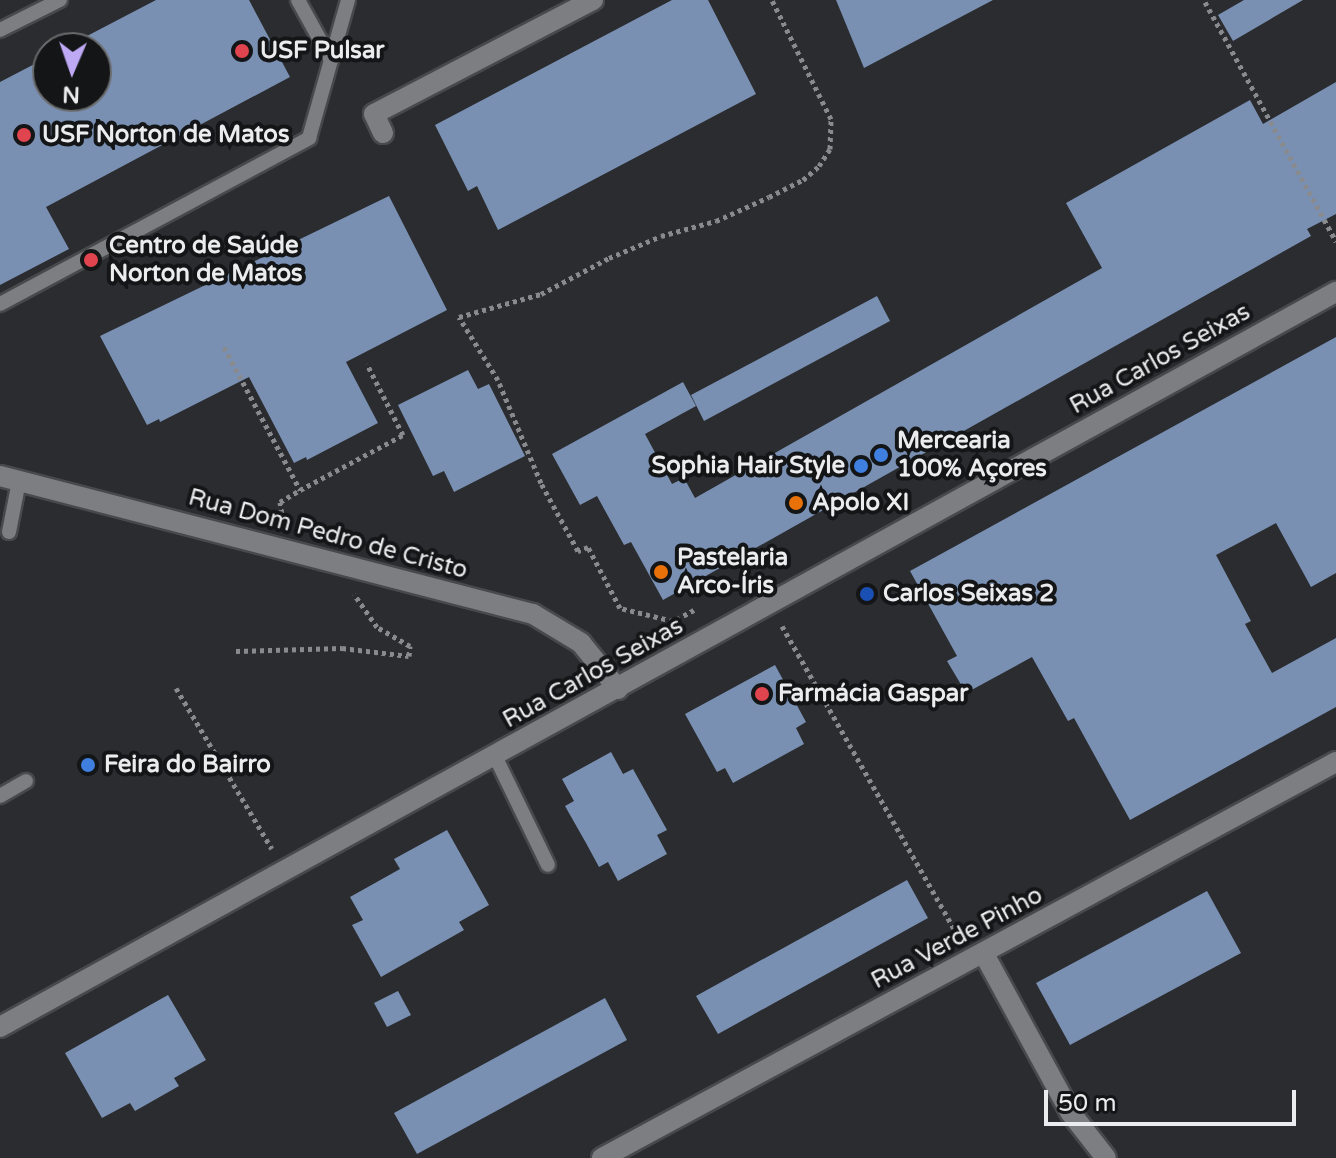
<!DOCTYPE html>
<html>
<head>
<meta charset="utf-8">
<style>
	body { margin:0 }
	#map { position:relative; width:1336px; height:1158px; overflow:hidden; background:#2b2c2f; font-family:"Varela Round",sans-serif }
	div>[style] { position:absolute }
	.building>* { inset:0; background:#7990b3 }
	.path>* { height:5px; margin-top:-2.5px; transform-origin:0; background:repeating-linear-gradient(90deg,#898a8d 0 4px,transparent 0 8px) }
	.roads { filter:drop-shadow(2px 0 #47494b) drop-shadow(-2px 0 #47494b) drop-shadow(0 2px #47494b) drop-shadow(0 -2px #47494b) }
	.service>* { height:14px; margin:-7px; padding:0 7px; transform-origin:7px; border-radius:7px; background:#7c7e81 }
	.minor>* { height:20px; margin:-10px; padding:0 10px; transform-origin:10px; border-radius:10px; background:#7c7e81 }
	.tertiary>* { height:20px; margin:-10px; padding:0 10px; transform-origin:10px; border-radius:10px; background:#7c7e81 }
	.dots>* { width:22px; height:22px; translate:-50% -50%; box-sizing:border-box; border:4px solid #141516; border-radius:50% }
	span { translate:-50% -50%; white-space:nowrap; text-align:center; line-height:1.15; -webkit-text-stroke:8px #141516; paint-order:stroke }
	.poi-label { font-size:24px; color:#ebecee; font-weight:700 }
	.left { translate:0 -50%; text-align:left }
	.right { translate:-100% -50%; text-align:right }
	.street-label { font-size:24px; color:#ebecee }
	.north { position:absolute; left:32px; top:32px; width:80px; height:80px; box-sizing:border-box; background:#141516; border:2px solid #6a6b6c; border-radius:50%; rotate:182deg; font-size:22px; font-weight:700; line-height:32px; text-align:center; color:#ebecee }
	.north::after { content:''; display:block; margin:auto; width:28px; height:36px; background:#bea9f5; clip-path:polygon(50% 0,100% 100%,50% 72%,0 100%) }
	.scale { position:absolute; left:1044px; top:1090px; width:252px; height:36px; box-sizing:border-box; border:4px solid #ebecee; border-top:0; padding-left:10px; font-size:24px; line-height:28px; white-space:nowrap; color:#ebecee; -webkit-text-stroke:6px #141516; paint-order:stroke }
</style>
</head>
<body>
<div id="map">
	<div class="building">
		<div style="clip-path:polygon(156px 0,249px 0,290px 77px,46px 207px,69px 249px,0 285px,0 82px,48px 57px,48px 96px,96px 96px,96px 48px,64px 48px)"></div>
		<div style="clip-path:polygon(672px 0,708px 0,756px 94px,498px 230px,477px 186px,468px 191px,435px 125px)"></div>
		<div style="clip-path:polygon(836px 0,993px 0,864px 68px)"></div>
		<div style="clip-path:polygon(1244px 0,1303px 0,1233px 41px,1218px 15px)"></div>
		<div style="clip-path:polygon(1336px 82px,1336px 214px,1307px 229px,1311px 236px,663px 600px,631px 542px,624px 545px,597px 496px,580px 505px,552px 454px,683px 382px,696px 406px,645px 434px,672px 484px,684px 478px,695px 498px,1102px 268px,1066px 203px,1250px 100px,1263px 124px)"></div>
		<div style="clip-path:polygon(389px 196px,447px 310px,346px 362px,378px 423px,307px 460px,306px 457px,294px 463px,249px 377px,160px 422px,159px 419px,147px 425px,100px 336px)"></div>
		<div style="clip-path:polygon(877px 296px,890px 321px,704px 421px,691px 395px)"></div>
		<div style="clip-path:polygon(1336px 337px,1336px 573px,1311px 587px,1276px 523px,1216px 555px,1251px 621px,1245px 624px,1272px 673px,1336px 638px,1336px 707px,1130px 820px,1074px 718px,1068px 721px,1032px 657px,966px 693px,947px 661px,957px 656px,910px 571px)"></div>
		<div style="clip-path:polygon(468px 370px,478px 389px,489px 384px,525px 456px,454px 492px,444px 471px,433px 476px,398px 405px)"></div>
		<div style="clip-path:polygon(775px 665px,806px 722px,796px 728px,804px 744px,733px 783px,725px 768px,717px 772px,685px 714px)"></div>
		<div style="clip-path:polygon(611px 752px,623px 774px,633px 769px,667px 830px,657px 835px,667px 854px,618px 881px,608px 862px,599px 867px,586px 843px,565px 806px,574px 801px,562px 779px)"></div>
		<div style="clip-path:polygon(447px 830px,489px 905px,459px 922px,464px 930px,381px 977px,352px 925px,363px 920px,350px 897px,400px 869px,394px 859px)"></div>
		<div style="clip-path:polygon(907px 880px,928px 918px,718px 1034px,696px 996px)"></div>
		<div style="clip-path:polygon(1207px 891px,1241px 953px,1070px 1045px,1036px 983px)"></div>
		<div style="clip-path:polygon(398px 991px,411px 1015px,387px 1027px,374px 1003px)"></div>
		<div style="clip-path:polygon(168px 995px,206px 1060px,174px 1078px,179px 1086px,135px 1111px,130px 1103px,102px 1118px,65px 1053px)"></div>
		<div style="clip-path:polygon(605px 998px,627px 1040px,417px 1154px,394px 1113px)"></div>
	</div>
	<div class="path">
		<div style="left:1205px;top:2px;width:273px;rotate:61.3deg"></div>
		<div style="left:224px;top:347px;width:162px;rotate:62deg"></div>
		<div style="left:300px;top:490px;width:117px;rotate:-28.1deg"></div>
		<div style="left:403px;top:435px;width:80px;rotate:-116.9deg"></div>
		<div style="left:283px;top:521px;width:19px;rotate:-99deg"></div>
		<div style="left:280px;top:502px;width:23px;rotate:-31deg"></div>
		<div style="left:694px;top:610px;width:24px;rotate:152deg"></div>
		<div style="left:673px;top:621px;width:55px;rotate:-166.2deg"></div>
		<div style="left:620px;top:608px;width:69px;rotate:-117.7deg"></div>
		<div style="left:588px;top:547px;width:11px;rotate:158deg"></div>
		<div style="left:578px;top:551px;width:77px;rotate:-118.6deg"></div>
		<div style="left:541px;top:483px;width:112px;rotate:-112.7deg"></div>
		<div style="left:498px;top:380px;width:74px;rotate:-121.8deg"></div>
		<div style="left:459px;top:317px;width:85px;rotate:-15.7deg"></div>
		<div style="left:541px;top:294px;width:77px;rotate:-27.9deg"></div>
		<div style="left:609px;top:258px;width:56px;rotate:-22.9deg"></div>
		<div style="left:661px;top:236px;width:57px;rotate:-15.3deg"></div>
		<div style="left:716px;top:221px;width:58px;rotate:-24.4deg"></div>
		<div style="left:769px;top:197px;width:38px;rotate:-27deg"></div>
		<div style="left:803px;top:180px;width:21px;rotate:-41deg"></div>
		<div style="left:819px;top:166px;width:20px;rotate:-57deg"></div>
		<div style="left:830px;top:149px;width:30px;rotate:-88deg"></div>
		<div style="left:831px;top:119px;width:133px;rotate:-116.4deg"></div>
		<div style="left:782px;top:626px;width:358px;rotate:60.4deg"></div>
		<div style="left:236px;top:651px;width:106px;rotate:-1.6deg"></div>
		<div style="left:342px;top:648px;width:67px;rotate:6.8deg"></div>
		<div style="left:409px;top:656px;width:10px;rotate:-84deg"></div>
		<div style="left:410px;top:646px;width:38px;rotate:-150deg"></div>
		<div style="left:377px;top:627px;width:40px;rotate:-124.9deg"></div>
		<div style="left:176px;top:688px;width:187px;rotate:59.2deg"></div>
	</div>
	<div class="roads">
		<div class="service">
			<div style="left:298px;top:0;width:68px;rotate:61.2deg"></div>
			<div style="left:0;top:30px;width:67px;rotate:-26.6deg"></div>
			<div style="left:0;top:304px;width:351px;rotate:-28.2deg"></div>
			<div style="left:309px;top:138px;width:143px;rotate:-74.2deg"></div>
			<div style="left:9px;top:532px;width:52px;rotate:-78.9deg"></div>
			<div style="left:495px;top:756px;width:121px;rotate:64.1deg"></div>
			<div style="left:0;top:796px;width:30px;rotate:-30deg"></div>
		</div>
		<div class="minor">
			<div style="left:383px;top:133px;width:21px;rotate:-115deg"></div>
			<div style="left:374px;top:114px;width:247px;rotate:-27.5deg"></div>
			<div style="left:984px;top:954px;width:180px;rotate:61.4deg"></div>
			<div style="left:1070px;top:1112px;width:58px;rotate:52deg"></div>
			<div style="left:602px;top:1158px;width:834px;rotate:-28.35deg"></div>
		</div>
		<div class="tertiary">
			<div style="left:0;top:476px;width:551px;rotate:14.52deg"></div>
			<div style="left:533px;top:614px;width:56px;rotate:31.1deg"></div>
			<div style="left:581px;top:643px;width:59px;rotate:51.2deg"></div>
			<div style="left:0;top:1027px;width:1525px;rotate:-28.82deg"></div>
		</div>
	</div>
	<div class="dots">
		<div style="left:242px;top:51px;background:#e0444e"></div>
		<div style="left:24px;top:135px;background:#e0444e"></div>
		<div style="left:91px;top:260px;background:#e0444e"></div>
		<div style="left:881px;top:455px;background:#3f7fe0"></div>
		<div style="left:861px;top:466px;background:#3f7fe0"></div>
		<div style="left:796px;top:503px;background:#e8710a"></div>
		<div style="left:661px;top:572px;background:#e8710a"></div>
		<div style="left:867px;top:594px;background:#1a4fb4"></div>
		<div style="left:762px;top:694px;background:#e0444e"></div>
		<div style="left:88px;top:765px;background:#3f7fe0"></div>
	</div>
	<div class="poi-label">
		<span class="left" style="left:260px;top:51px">USF Pulsar</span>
		<span class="left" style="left:42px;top:135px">USF Norton de Matos</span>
		<span class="left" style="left:109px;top:260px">Centro de Saúde<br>Norton de Matos</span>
		<span class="left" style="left:897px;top:455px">Mercearia<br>100% Açores</span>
		<span class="right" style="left:845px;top:466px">Sophia Hair Style</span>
		<span class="left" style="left:812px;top:503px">Apolo XI</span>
		<span class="left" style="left:677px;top:572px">Pastelaria<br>Arco-Íris</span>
		<span class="left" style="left:883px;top:594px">Carlos Seixas 2</span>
		<span class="left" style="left:778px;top:694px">Farmácia Gaspar</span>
		<span class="left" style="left:104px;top:765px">Feira do Bairro</span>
	</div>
	<div class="street-label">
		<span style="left:1160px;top:359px;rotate:-29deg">Rua Carlos Seixas</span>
		<span style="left:328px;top:534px;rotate:15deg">Rua Dom Pedro de Cristo</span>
		<span style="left:593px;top:673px;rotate:-29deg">Rua Carlos Seixas</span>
		<span style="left:957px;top:938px;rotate:-28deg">Rua Verde Pinho</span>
	</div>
	<div class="north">N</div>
	<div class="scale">50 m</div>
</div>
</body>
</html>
